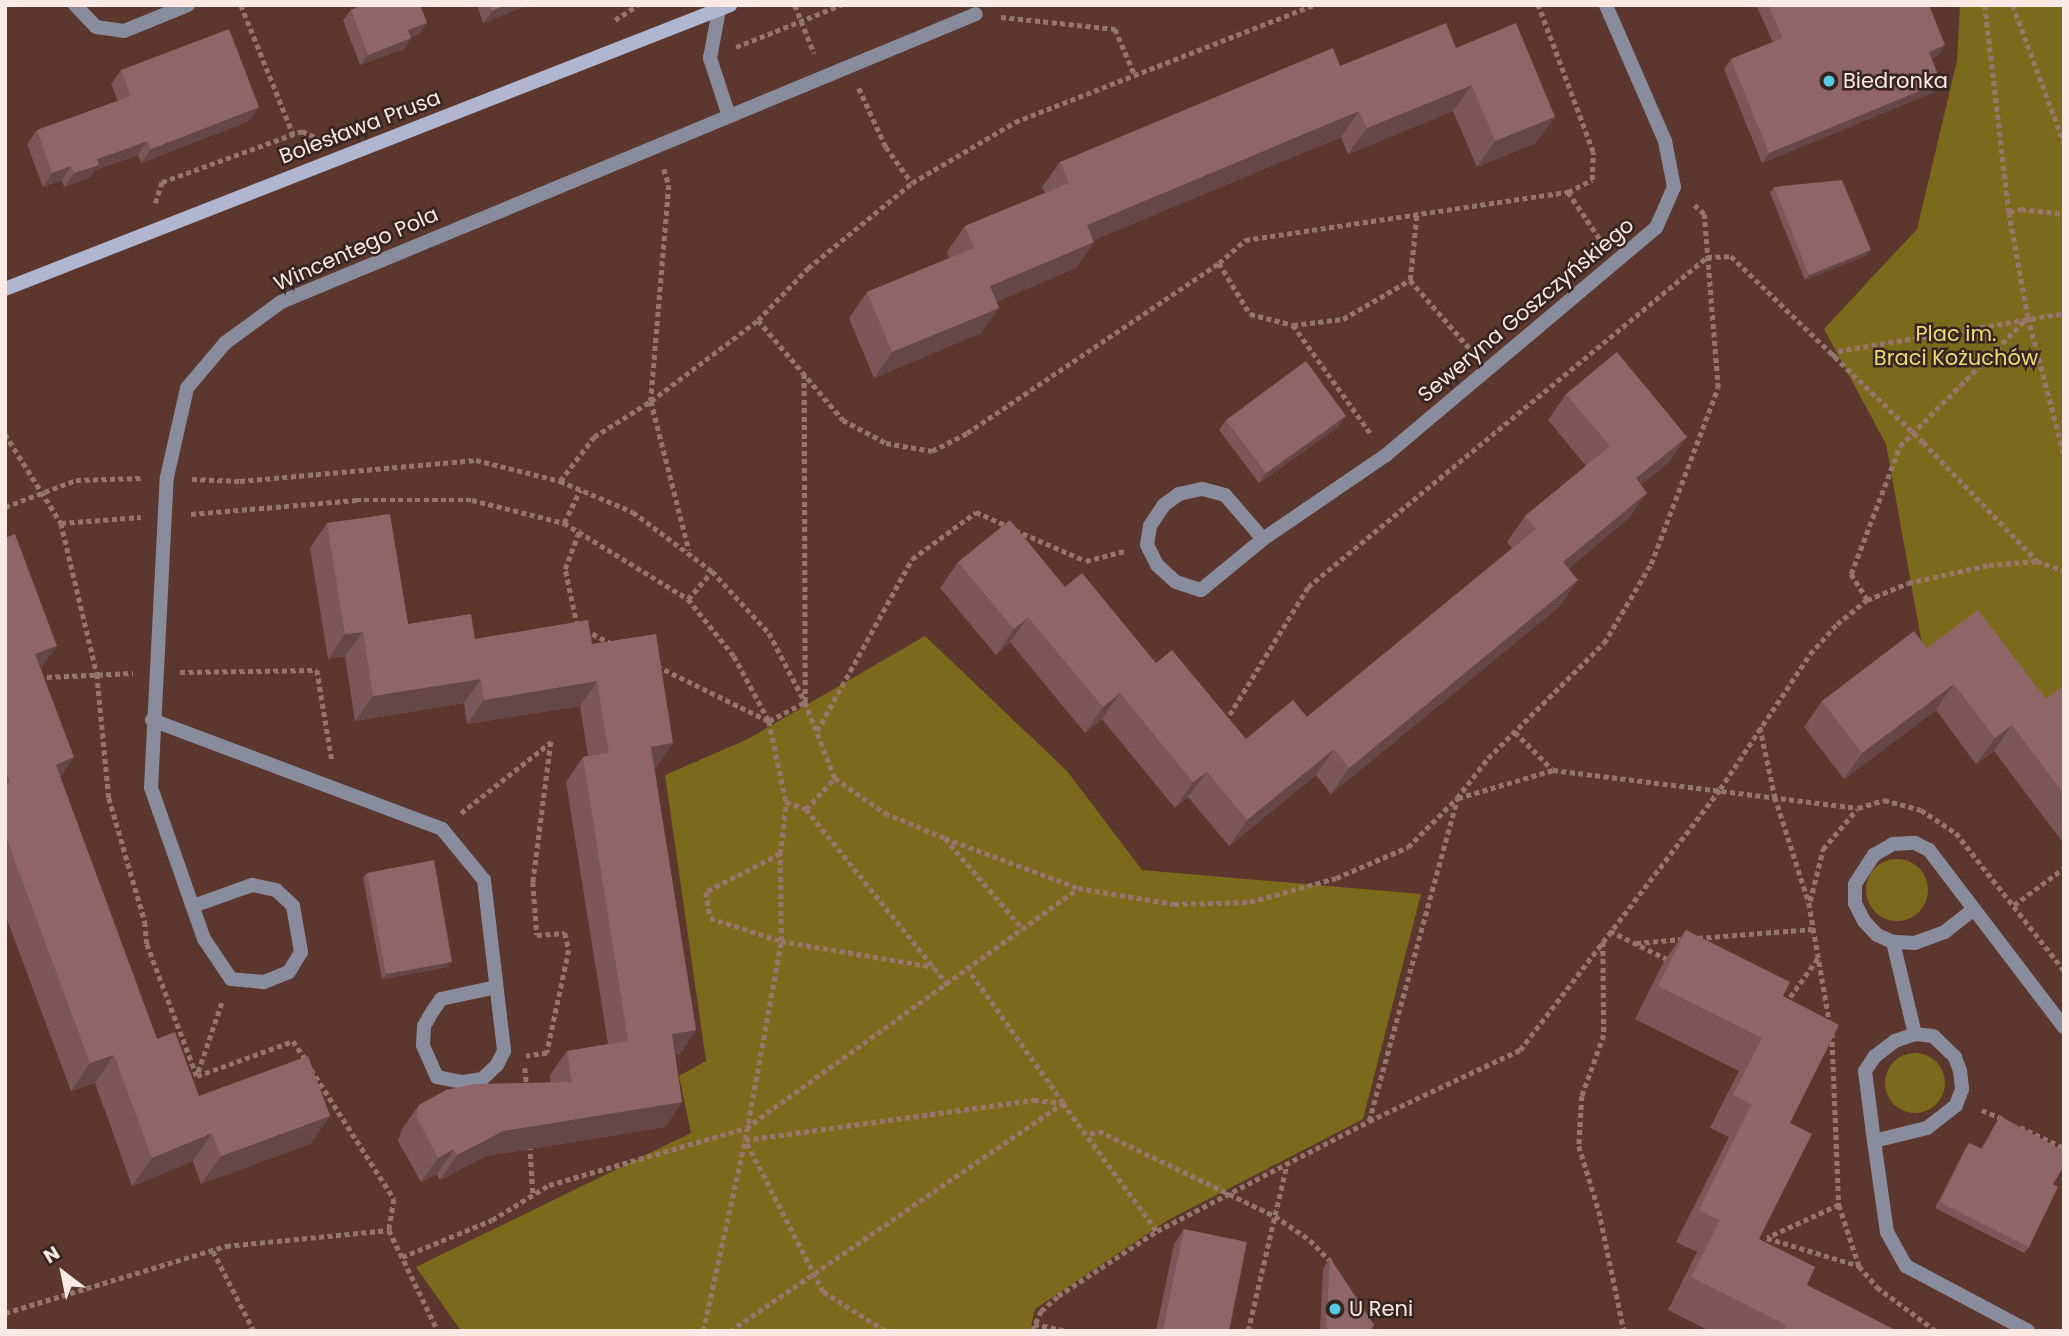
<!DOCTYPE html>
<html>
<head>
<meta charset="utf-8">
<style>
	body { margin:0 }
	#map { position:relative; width:2069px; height:1336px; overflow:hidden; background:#5c372d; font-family:Poppins,sans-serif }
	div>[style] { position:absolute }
	.green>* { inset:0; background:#7c6a1c }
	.round { border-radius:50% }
	.path>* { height:4.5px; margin-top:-2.25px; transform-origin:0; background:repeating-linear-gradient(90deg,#95766d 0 5px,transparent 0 8.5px) }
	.lane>* { height:14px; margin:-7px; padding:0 7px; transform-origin:7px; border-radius:7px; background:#898c9d }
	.street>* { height:14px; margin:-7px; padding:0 7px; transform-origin:7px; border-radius:7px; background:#898c9d }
	.secondary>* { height:14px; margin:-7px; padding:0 7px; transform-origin:7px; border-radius:7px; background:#b0b6d0 }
	.wall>* { inset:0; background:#7c5759 }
	.shaded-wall>* { inset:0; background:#654748 }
	.building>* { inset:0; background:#906567 }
	.dots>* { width:19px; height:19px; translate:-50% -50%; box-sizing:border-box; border:4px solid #35241f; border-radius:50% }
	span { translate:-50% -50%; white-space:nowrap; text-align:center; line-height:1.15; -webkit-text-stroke:5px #35241f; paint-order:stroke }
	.poi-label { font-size:21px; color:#fde9e4 }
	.left { translate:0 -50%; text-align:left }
	.street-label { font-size:21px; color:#fde9e4 }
	.park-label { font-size:21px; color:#f3da6e }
	.frame { position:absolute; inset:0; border:7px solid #fde9e4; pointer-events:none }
	.north { position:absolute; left:28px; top:1238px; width:70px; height:70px; -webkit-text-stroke:5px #35241f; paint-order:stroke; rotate:328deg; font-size:19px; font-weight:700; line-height:28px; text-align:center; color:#fde9e4 }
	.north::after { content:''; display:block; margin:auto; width:24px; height:32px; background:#fde9e4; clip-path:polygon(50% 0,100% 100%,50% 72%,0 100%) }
</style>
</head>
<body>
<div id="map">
	<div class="green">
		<div style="clip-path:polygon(1960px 5px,2062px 5px,2064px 9px,2064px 725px,1924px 655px,1886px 444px,1824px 329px,1917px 229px,1957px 61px)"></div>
		<div style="clip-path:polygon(925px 636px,1067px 771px,1142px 870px,1421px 894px,1363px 1119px,1168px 1220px,1035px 1309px,1030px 1331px,461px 1331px,416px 1267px,691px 1133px,679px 1076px,706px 1061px,665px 775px,748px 739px)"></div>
		<div class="round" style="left:1866px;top:859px;width:62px;height:62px"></div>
		<div class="round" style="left:1885px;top:1053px;width:60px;height:60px"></div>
	</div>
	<div class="path">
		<div style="left:241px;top:5px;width:139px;rotate:68deg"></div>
		<div style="left:795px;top:5px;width:52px;rotate:68.4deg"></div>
		<div style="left:1985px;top:5px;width:208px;rotate:83.4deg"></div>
		<div style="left:2009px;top:212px;width:107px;rotate:79.7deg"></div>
		<div style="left:2028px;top:317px;width:142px;rotate:75.3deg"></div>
		<div style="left:2013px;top:5px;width:147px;rotate:69.7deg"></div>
		<div style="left:1001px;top:17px;width:115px;rotate:6deg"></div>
		<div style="left:1115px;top:29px;width:48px;rotate:66.6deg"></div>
		<div style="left:615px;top:20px;width:27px;rotate:-33deg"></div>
		<div style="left:736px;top:47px;width:113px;rotate:-21.8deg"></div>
		<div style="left:859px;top:88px;width:65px;rotate:65.4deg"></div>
		<div style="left:886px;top:147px;width:44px;rotate:54.2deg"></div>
		<div style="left:664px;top:169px;width:17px;rotate:73deg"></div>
		<div style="left:669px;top:185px;width:217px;rotate:94.8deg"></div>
		<div style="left:651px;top:401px;width:154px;rotate:75.7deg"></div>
		<div style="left:1568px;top:192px;width:60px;rotate:55.8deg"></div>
		<div style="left:155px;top:203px;width:22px;rotate:-72deg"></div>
		<div style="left:162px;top:182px;width:149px;rotate:-20deg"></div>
		<div style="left:302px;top:131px;width:19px;rotate:25deg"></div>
		<div style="left:2009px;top:212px;width:12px;rotate:-14deg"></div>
		<div style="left:2021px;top:209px;width:43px;rotate:6.6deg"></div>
		<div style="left:1219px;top:263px;width:60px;rotate:58.7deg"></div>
		<div style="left:1250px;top:314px;width:44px;rotate:14.3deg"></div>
		<div style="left:1293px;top:325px;width:50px;rotate:-6.8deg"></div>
		<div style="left:1343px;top:319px;width:78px;rotate:-30.2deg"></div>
		<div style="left:1410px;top:280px;width:68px;rotate:-84.1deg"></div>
		<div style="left:1410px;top:280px;width:94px;rotate:48.9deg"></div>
		<div style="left:758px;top:320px;width:131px;rotate:49.6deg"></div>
		<div style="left:843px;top:420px;width:49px;rotate:28.1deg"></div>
		<div style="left:886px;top:443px;width:47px;rotate:9.9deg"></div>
		<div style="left:932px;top:451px;width:39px;rotate:-27deg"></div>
		<div style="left:967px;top:433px;width:304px;rotate:-34deg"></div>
		<div style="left:1219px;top:263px;width:35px;rotate:-41deg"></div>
		<div style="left:1245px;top:240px;width:327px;rotate:-8.5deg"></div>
		<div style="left:1568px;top:192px;width:27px;rotate:-27deg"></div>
		<div style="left:1592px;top:180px;width:28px;rotate:-88deg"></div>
		<div style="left:1593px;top:152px;width:157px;rotate:-110.5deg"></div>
		<div style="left:1293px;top:325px;width:134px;rotate:54.4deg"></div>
		<div style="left:1832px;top:357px;width:8px;rotate:-45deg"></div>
		<div style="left:1838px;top:351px;width:229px;rotate:-9.5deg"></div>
		<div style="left:5px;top:434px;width:105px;rotate:57.8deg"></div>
		<div style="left:61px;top:523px;width:155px;rotate:76.6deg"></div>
		<div style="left:97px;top:674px;width:125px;rotate:84.5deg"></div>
		<div style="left:109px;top:798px;width:129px;rotate:73.8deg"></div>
		<div style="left:145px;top:922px;width:22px;rotate:85deg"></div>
		<div style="left:147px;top:944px;width:141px;rotate:69.3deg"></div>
		<div style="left:192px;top:479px;width:48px;rotate:2.4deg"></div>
		<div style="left:240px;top:481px;width:237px;rotate:-5.1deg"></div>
		<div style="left:476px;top:460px;width:87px;rotate:14deg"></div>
		<div style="left:560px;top:481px;width:79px;rotate:23deg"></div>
		<div style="left:633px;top:512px;width:99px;rotate:36.8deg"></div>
		<div style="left:712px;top:571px;width:84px;rotate:47.4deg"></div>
		<div style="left:769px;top:633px;width:78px;rotate:62.4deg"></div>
		<div style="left:805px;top:702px;width:82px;rotate:68.5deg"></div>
		<div style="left:835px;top:778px;width:61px;rotate:35deg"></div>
		<div style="left:885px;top:813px;width:65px;rotate:22.6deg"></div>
		<div style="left:945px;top:838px;width:120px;rotate:49.4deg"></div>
		<div style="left:560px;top:481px;width:56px;rotate:-52.3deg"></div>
		<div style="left:594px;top:437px;width:67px;rotate:-32.3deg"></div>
		<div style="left:651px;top:401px;width:134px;rotate:-37.1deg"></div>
		<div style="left:758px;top:320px;width:72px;rotate:-46.1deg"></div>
		<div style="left:808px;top:268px;width:134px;rotate:-39.3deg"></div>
		<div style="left:912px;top:183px;width:120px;rotate:-30.6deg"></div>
		<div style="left:1015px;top:122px;width:321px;rotate:-21.4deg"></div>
		<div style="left:5px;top:507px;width:76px;rotate:-20.8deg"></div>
		<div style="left:76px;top:480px;width:65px;rotate:-1.8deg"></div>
		<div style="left:191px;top:514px;width:166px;rotate:-4.8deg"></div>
		<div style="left:356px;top:500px;width:116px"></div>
		<div style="left:472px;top:500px;width:95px;rotate:14deg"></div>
		<div style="left:564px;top:523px;width:145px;rotate:31.5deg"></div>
		<div style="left:688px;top:599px;width:73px;rotate:51.1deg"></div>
		<div style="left:734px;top:656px;width:74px;rotate:61.7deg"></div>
		<div style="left:769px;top:721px;width:41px;rotate:-27.8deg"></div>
		<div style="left:805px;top:702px;width:328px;rotate:-90.2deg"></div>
		<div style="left:61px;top:523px;width:80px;rotate:-4.3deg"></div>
		<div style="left:564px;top:523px;width:37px;rotate:-64deg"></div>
		<div style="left:1015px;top:530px;width:77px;rotate:23.6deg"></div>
		<div style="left:1086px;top:561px;width:40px;rotate:-14.4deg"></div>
		<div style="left:688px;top:599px;width:37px;rotate:-49deg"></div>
		<div style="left:1867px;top:600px;width:31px;rotate:-122deg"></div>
		<div style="left:1851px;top:574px;width:137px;rotate:-69.1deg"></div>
		<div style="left:1900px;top:446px;width:182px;rotate:-45.2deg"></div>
		<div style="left:577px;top:626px;width:58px;rotate:-101.9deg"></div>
		<div style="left:565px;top:569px;width:43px;rotate:-69.4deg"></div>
		<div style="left:585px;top:630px;width:29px;rotate:27deg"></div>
		<div style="left:657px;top:666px;width:125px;rotate:26.2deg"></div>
		<div style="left:769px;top:721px;width:83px;rotate:78.1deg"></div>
		<div style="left:180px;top:672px;width:137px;rotate:-0.8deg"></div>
		<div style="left:317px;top:670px;width:92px;rotate:80.6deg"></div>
		<div style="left:47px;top:677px;width:86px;rotate:-2.7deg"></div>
		<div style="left:1225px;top:722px;width:158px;rotate:-58.4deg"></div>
		<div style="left:1308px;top:587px;width:518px;rotate:-39.59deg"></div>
		<div style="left:1707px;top:257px;width:24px;rotate:-2deg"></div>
		<div style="left:1731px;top:256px;width:267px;rotate:44.1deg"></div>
		<div style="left:1923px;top:442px;width:165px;rotate:46.2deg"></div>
		<div style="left:2037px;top:561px;width:29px;rotate:20deg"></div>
		<div style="left:1760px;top:727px;width:72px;rotate:77.9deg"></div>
		<div style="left:1775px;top:797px;width:111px;rotate:72.2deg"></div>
		<div style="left:1809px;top:903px;width:123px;rotate:80.2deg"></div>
		<div style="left:817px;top:731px;width:196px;rotate:-61.1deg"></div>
		<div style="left:912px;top:559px;width:79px;rotate:-36.3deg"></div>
		<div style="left:976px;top:512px;width:34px;rotate:24deg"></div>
		<div style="left:1515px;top:732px;width:52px;rotate:45deg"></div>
		<div style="left:1458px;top:798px;width:99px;rotate:-16.4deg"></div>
		<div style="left:1553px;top:770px;width:307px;rotate:7.1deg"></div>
		<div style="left:1858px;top:808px;width:27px;rotate:-17deg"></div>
		<div style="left:1884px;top:800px;width:38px;rotate:15deg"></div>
		<div style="left:1921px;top:810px;width:42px;rotate:33.3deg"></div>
		<div style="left:1956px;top:833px;width:174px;rotate:51.8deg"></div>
		<div style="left:806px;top:809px;width:226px;rotate:51.1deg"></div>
		<div style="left:461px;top:813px;width:115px;rotate:-38.3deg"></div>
		<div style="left:551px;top:742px;width:141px;rotate:97.3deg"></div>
		<div style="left:533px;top:882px;width:53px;rotate:85.7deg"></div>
		<div style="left:537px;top:935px;width:28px;rotate:-4deg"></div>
		<div style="left:565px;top:933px;width:17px;rotate:77deg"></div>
		<div style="left:569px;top:950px;width:105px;rotate:102.1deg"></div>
		<div style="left:547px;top:1053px;width:21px;rotate:172deg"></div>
		<div style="left:945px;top:838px;width:142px;rotate:20.6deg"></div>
		<div style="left:1078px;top:888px;width:97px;rotate:9.5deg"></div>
		<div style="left:1174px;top:904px;width:76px;rotate:-1.5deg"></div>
		<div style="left:1250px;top:902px;width:89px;rotate:-15.6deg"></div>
		<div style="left:1336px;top:878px;width:78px;rotate:-23.3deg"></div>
		<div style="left:1408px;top:847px;width:69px;rotate:-45deg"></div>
		<div style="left:1457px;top:798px;width:51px;rotate:-52.2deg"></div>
		<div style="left:1488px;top:758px;width:163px;rotate:-44.8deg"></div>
		<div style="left:1604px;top:643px;width:92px;rotate:-59.3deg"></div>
		<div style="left:1651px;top:564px;width:188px;rotate:-69.2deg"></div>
		<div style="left:1718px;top:388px;width:175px;rotate:-94.6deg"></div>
		<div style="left:1704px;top:214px;width:13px;rotate:-138deg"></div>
		<div style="left:780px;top:854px;width:83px;rotate:152.8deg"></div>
		<div style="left:706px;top:892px;width:26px;rotate:81deg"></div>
		<div style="left:710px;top:918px;width:75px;rotate:17.9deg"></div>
		<div style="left:781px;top:941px;width:155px;rotate:9.6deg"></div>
		<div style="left:1810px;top:901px;width:54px;rotate:-76deg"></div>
		<div style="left:1823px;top:849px;width:52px;rotate:-49.6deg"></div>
		<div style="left:2014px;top:905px;width:62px;rotate:-36.5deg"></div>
		<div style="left:1610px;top:931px;width:68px;rotate:26.2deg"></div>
		<div style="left:1698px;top:938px;width:115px;rotate:-4.5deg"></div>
		<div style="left:1603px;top:942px;width:93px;rotate:89.4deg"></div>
		<div style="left:1604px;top:1035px;width:65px;rotate:109.8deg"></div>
		<div style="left:1582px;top:1096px;width:50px;rotate:93.4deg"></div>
		<div style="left:1579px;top:1146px;width:68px;rotate:72.9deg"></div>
		<div style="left:1599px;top:1211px;width:123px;rotate:78.2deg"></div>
		<div style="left:1636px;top:943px;width:47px;rotate:-4.9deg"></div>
		<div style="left:222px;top:1003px;width:77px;rotate:108.9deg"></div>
		<div style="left:197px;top:1076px;width:102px;rotate:-20deg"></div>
		<div style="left:293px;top:1041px;width:25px;rotate:56deg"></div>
		<div style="left:1785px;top:1004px;width:57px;rotate:-54.3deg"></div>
		<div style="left:1832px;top:1033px;width:172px;rotate:87.7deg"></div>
		<div style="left:1839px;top:1205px;width:64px;rotate:71.8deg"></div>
		<div style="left:1859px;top:1266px;width:28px;rotate:49deg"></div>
		<div style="left:1877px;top:1287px;width:74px;rotate:36.7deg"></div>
		<div style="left:525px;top:1068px;width:19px;rotate:84deg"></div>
		<div style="left:311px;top:1069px;width:154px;rotate:57.4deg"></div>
		<div style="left:394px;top:1199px;width:31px;rotate:99deg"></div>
		<div style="left:1982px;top:1110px;width:23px;rotate:23deg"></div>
		<div style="left:1369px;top:1121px;width:334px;rotate:-74.7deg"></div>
		<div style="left:2020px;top:1127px;width:49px;rotate:25.5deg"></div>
		<div style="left:1090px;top:1134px;width:9px;rotate:-18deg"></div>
		<div style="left:1099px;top:1131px;width:195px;rotate:25.8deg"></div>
		<div style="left:1275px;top:1216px;width:42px;rotate:34.4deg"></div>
		<div style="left:1310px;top:1240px;width:30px;rotate:46deg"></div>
		<div style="left:530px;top:1145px;width:48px;rotate:86.4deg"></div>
		<div style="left:1839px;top:1205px;width:79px;rotate:155.4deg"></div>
		<div style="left:1767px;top:1238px;width:96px;rotate:16.9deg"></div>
		<div style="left:213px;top:1251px;width:90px;rotate:62.9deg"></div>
		<div style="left:402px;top:1257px;width:97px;rotate:-22.3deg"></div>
		<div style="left:492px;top:1220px;width:67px;rotate:-31.6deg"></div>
		<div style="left:549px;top:1185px;width:205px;rotate:-16.1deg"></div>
		<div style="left:746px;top:1128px;width:408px;rotate:-35.8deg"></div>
		<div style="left:5px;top:1313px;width:231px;rotate:-16.9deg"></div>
		<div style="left:226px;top:1246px;width:164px;rotate:-5.6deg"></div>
		<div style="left:389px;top:1230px;width:112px;rotate:64.1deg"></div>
		<div style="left:1034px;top:1324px;width:35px;rotate:12deg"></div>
		<div style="left:703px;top:1331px;width:196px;rotate:-77.6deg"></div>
		<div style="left:745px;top:1140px;width:202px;rotate:-79.7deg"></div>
		<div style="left:781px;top:941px;width:87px;rotate:-90.7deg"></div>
		<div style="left:780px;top:854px;width:52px;rotate:-83.4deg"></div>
		<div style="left:786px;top:802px;width:21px;rotate:19deg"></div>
		<div style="left:806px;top:809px;width:42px;rotate:-46.9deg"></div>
		<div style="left:730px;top:1331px;width:404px;rotate:-34.4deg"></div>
		<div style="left:1063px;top:1103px;width:162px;rotate:-125.5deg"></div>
		<div style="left:885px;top:1331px;width:73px;rotate:-147.8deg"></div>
		<div style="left:823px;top:1292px;width:171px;rotate:-117.2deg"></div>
		<div style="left:745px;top:1140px;width:292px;rotate:-7.9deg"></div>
		<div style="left:1034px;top:1100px;width:29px;rotate:6deg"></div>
		<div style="left:1063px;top:1103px;width:159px;rotate:53.7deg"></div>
		<div style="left:1032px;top:1331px;width:22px;rotate:-66deg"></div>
		<div style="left:1041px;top:1311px;width:23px;rotate:-41deg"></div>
		<div style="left:1058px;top:1296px;width:118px;rotate:-33.3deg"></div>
		<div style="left:1157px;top:1231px;width:239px;rotate:-27.4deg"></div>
		<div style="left:1369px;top:1121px;width:167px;rotate:-25.2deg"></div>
		<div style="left:1520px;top:1050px;width:329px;rotate:-52.5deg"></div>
		<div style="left:1720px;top:789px;width:162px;rotate:-56.3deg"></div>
		<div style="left:1810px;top:654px;width:40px;rotate:-48deg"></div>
		<div style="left:1837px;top:624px;width:38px;rotate:-39deg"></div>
		<div style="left:1867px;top:600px;width:44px;rotate:-22.5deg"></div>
		<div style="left:1908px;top:583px;width:83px;rotate:-12.5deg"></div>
		<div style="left:1989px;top:565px;width:48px;rotate:-4.8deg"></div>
		<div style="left:1248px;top:1331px;width:172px;rotate:-76.9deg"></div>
	</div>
	<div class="lane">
		<div style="left:720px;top:5px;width:54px;rotate:100.7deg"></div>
		<div style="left:710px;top:58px;width:58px;rotate:71.9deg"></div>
		<div style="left:152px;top:720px;width:310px;rotate:20.6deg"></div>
		<div style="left:442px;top:829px;width:66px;rotate:50.5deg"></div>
		<div style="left:484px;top:880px;width:172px;rotate:83.3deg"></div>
		<div style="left:504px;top:1051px;width:16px;rotate:117deg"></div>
		<div style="left:497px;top:1065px;width:21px;rotate:137deg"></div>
		<div style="left:482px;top:1079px;width:20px;rotate:171deg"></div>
		<div style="left:462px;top:1082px;width:25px;rotate:-169deg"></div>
		<div style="left:437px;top:1077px;width:35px;rotate:-114deg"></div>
		<div style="left:423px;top:1045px;width:19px;rotate:-87deg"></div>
		<div style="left:424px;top:1026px;width:16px;rotate:-60deg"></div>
		<div style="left:432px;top:1012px;width:16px;rotate:-55deg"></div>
		<div style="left:441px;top:999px;width:56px;rotate:-12.3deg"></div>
	</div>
	<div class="street">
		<div style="left:75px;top:5px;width:30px;rotate:46deg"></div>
		<div style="left:96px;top:27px;width:28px;rotate:8deg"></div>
		<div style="left:124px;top:31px;width:69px;rotate:-22.1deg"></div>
		<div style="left:1263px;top:539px;width:58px;rotate:-130.8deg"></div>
		<div style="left:1225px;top:495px;width:24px;rotate:-165deg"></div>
		<div style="left:1202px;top:489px;width:24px;rotate:168deg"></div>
		<div style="left:1179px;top:494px;width:19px;rotate:144deg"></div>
		<div style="left:1164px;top:505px;width:25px;rotate:124deg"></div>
		<div style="left:1150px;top:526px;width:19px;rotate:99deg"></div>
		<div style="left:1147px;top:545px;width:22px;rotate:63deg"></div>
		<div style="left:1157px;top:565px;width:25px;rotate:42deg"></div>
		<div style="left:1176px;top:582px;width:26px;rotate:18deg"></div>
		<div style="left:1201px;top:590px;width:80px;rotate:-39.4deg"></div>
		<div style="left:1263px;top:539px;width:149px;rotate:-34.3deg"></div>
		<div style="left:1386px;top:455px;width:353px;rotate:-40.1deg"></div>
		<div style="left:1656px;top:228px;width:45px;rotate:-66.3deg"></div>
		<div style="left:1674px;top:187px;width:47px;rotate:-101.1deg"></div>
		<div style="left:1665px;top:141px;width:148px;rotate:-113.5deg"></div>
		<div style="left:193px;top:906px;width:63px;rotate:-19.6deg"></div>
		<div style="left:252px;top:885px;width:25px;rotate:12deg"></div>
		<div style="left:276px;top:890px;width:23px;rotate:43deg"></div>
		<div style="left:293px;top:906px;width:47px;rotate:80.1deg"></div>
		<div style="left:301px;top:952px;width:23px;rotate:121deg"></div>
		<div style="left:289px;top:972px;width:27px;rotate:158deg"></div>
		<div style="left:264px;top:982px;width:33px;rotate:-175deg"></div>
		<div style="left:231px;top:979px;width:48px;rotate:-124deg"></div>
		<div style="left:204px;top:939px;width:160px;rotate:-109.3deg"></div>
		<div style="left:151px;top:788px;width:311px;rotate:-87.1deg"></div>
		<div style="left:167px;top:477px;width:91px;rotate:-77.3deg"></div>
		<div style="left:187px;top:388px;width:59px;rotate:-49.8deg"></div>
		<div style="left:225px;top:343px;width:69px;rotate:-36.2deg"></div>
		<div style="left:281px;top:302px;width:752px;rotate:-22.51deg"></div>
		<div style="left:1974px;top:909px;width:37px;rotate:142deg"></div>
		<div style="left:1945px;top:932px;width:32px;rotate:160deg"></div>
		<div style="left:1915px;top:943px;width:22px;rotate:-177deg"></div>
		<div style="left:1893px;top:942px;width:17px;rotate:-156deg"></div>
		<div style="left:1877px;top:935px;width:19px;rotate:-133deg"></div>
		<div style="left:1864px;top:921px;width:20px;rotate:-117deg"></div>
		<div style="left:1855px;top:903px;width:19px;rotate:-90deg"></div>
		<div style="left:1855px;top:884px;width:35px;rotate:-57deg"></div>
		<div style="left:1874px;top:855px;width:22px;rotate:-30deg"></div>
		<div style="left:1893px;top:844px;width:22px;rotate:-3deg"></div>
		<div style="left:1915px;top:843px;width:16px;rotate:27deg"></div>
		<div style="left:1929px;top:850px;width:223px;rotate:52.7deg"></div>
		<div style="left:1893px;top:942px;width:95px;rotate:76.6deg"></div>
		<div style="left:1874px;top:1141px;width:55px;rotate:-13.8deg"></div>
		<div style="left:1927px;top:1128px;width:37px;rotate:-38deg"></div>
		<div style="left:1956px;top:1105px;width:17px;rotate:-69deg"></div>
		<div style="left:1962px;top:1089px;width:18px;rotate:-96deg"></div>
		<div style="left:1960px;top:1071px;width:15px;rotate:-110deg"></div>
		<div style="left:1955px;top:1057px;width:30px;rotate:-136deg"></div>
		<div style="left:1933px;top:1036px;width:18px;rotate:-174deg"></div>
		<div style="left:1915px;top:1034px;width:21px;rotate:161deg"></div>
		<div style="left:1895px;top:1041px;width:25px;rotate:143deg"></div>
		<div style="left:1875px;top:1056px;width:18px;rotate:124deg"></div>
		<div style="left:1865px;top:1071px;width:71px;rotate:82.7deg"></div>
		<div style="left:1874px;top:1141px;width:92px;rotate:81.9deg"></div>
		<div style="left:1887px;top:1232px;width:39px;rotate:61deg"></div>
		<div style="left:1906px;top:1266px;width:138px;rotate:28deg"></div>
	</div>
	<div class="secondary">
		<div style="left:5px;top:289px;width:779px;rotate:-21.39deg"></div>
	</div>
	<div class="wall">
		<div style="clip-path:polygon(361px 5px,420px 5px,419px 34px,411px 37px,404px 49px,360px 65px,343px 20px,351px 10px)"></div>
		<div style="clip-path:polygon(477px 5px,528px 5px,483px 23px)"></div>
		<div style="clip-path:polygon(1756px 5px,1929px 5px,1938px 56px,1932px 58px,1934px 92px,1762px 163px,1724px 69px,1731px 59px,1773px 42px)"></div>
		<div style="clip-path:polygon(1456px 48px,1536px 143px,1477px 167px,1453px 111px,1348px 154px,1341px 137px,1093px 240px,1094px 242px,1076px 268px,996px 302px,981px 333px,874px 378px,849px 318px,867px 292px,949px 258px,947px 252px,965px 226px,1045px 193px,1042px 187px,1060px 162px,1340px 66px)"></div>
		<div style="clip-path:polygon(121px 70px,259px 107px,249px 121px,141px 163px,138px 155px,95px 170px,89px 178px,64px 187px,62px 180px,43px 187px,27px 144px,37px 130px,118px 101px,111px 84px)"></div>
		<div style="clip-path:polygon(1774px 187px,1867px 255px,1805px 280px,1770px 193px)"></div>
		<div style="clip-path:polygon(1566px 394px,1669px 462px,1641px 485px,1629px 518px,1568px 569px,1560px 606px,1331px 794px,1316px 775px,1229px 846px,1188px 797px,1175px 808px,1102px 719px,1085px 733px,1010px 642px,996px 655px,940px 588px,958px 562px,1065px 587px,1246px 739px,1307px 717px,1512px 548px,1507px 542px,1525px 516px,1586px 466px,1548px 420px)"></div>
		<div style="clip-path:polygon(1226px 420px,1339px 426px,1259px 483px,1219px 430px)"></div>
		<div style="clip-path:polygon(327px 523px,408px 624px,475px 639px,592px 644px,656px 768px,654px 768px,696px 1030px,679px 1055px,675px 1055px,682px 1102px,665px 1127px,486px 1156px,440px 1180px,437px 1174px,421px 1182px,398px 1141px,402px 1129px,419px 1105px,551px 1082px,550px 1075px,567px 1051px,608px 1044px,566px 782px,583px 757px,588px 756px,580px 706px,467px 724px,464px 703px,355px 721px,345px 656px,328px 659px,310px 548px)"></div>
		<div style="clip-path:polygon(5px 538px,41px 669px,60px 777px,157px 1039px,199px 1096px,330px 1116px,310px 1144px,201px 1184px,193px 1161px,132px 1186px,95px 1083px,71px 1091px,5px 914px)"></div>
		<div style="clip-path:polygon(1927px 648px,2046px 699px,2064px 685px,2064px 844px,1994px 751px,1976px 764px,1936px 710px,1844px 779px,1804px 727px,1822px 701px)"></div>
		<div style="clip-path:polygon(367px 873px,448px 967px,382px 979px,363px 878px)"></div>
		<div style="clip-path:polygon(1686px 930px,1783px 996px,1790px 1123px,1759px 1239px,1807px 1285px,1897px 1331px,1710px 1331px,1668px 1310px,1697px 1252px,1676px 1242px,1729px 1137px,1710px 1128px,1739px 1071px,1635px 1019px,1663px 963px)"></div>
		<div style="clip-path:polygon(2000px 1116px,2053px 1184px,2029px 1247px,2024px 1253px,1935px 1208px,1965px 1149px,1969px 1143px,1981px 1149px)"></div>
		<div style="clip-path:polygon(1184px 1229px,1229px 1331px,1156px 1331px,1174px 1244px)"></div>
		<div style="clip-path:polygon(1330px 1258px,1374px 1325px,1370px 1331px,1320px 1331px,1323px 1269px)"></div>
	</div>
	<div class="shaded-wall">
		<div style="clip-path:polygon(505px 5px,528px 5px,483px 23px,492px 11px)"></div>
		<div style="clip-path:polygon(427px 23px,419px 34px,401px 41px,408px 30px)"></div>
		<div style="clip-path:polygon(411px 38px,404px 49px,360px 65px,368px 55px)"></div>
		<div style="clip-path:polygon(1945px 45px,1938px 56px,1922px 62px,1929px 52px)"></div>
		<div style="clip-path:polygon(1941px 82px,1934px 92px,1762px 163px,1769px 153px)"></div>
		<div style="clip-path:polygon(1472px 85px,1453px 111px,1348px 154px,1367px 128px)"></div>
		<div style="clip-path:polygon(259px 107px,249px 121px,141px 163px,151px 149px)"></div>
		<div style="clip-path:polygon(1359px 111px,1341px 137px,1068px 251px,1087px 225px)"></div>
		<div style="clip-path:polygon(1555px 117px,1536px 143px,1477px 167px,1495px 141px)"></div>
		<div style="clip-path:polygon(148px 141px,138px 155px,95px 170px,89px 178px,64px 187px,74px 173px,97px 159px)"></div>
		<div style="clip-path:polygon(71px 166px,62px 180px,43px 187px,52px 173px)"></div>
		<div style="clip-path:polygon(1094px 242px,1076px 268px,972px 312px,990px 286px)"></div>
		<div style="clip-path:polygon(1871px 250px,1867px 255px,1805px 280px,1809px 275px)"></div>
		<div style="clip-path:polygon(999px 308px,981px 333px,874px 378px,892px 352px)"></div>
		<div style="clip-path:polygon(1346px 416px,1339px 426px,1259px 483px,1266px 473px)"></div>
		<div style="clip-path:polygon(1687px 437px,1669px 462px,1618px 504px,1636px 478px)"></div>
		<div style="clip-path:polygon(1647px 493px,1629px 518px,1545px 588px,1563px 562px)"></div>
		<div style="clip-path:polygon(1578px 580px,1560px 606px,1331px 794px,1349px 768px)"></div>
		<div style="clip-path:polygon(1028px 617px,1010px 642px,996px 655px,1014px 629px)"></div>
		<div style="clip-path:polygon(363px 632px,345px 656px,328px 659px,345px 634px)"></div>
		<div style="clip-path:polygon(57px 646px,37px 674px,35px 654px)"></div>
		<div style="clip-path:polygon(481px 679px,464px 703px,355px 721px,373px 696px)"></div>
		<div style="clip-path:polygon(597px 681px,580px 706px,467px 724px,484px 700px)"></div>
		<div style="clip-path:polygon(1954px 684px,1936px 710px,1844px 779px,1862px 753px)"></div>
		<div style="clip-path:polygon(1120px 693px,1102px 719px,1085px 733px,1103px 707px)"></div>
		<div style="clip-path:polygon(2012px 725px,1994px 751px,1976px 764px,1995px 738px)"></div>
		<div style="clip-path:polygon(673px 743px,656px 768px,634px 772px,651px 747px)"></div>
		<div style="clip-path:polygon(1334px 749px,1316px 775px,1229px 846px,1247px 820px)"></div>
		<div style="clip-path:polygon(74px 757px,55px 785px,56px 765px)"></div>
		<div style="clip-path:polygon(1207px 772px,1188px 797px,1175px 808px,1193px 782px)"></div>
		<div style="clip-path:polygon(452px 962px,448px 967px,382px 979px,386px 974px)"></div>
		<div style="clip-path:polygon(696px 1030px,679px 1055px,654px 1058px,672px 1034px)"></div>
		<div style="clip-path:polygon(114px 1055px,95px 1083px,71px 1091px,90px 1063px)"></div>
		<div style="clip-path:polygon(682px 1102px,665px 1127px,486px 1156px,440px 1180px,457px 1155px,503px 1131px)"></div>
		<div style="clip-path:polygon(330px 1116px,310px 1144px,201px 1184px,221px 1156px)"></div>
		<div style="clip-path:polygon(212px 1133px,193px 1161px,132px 1186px,152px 1158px)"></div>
		<div style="clip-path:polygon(454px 1149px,437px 1174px,421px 1182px,438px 1158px)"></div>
	</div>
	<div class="building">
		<div style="clip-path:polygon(363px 5px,420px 5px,427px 23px,408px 30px,411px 38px,368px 55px,351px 10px)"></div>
		<div style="clip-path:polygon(490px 5px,505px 5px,492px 11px)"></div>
		<div style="clip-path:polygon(1768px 5px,1929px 5px,1945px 45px,1929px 52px,1941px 82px,1769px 153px,1731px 59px,1783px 38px)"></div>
		<div style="clip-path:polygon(1446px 23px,1456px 48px,1516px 23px,1555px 117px,1495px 141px,1472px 85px,1367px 128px,1359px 111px,1087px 225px,1094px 242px,990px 286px,999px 308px,892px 352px,867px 292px,974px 248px,965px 226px,1069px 183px,1060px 162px,1333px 48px,1340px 66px)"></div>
		<div style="clip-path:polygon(229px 29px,259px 107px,151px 149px,148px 141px,97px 159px,99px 165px,74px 173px,71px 166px,52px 173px,37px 130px,131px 96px,121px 70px)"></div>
		<div style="clip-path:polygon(1842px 180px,1871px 250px,1809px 275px,1774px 187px)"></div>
		<div style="clip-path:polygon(1617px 352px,1687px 437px,1636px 478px,1647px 493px,1563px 562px,1578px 580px,1349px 768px,1334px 749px,1247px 820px,1207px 772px,1193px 782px,1120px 693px,1103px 707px,1028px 617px,1014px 629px,958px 562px,1010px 520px,1065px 587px,1082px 573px,1156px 663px,1172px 650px,1246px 739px,1293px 700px,1307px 717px,1536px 529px,1525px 516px,1610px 446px,1566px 394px)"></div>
		<div style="clip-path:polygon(1306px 361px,1346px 416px,1266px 473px,1226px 420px)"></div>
		<div style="clip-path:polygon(390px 514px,408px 624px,471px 614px,475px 639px,588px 620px,592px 644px,656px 634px,673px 743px,651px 747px,696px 1030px,672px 1034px,682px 1102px,503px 1131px,457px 1155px,454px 1149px,438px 1158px,416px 1116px,419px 1105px,446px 1090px,475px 1084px,572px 1082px,567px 1051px,628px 1041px,583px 757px,609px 753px,597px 681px,484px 700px,481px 679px,373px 696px,363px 632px,345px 634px,327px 523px)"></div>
		<div style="clip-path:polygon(15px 534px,57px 646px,35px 654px,74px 757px,56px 765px,157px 1039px,175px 1032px,199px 1096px,308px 1056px,330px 1116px,221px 1156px,212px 1133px,152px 1158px,114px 1055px,90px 1063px,5px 834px,5px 784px,10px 782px,5px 769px,5px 538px)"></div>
		<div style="clip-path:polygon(1978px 610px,2046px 699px,2064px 685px,2064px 794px,2012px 725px,1995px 738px,1954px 684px,1862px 753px,1822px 701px,1914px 631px,1927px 648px)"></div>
		<div style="clip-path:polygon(434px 860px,452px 962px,386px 974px,367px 873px)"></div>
		<div style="clip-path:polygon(1686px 930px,1790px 982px,1783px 996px,1839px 1025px,1790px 1123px,1812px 1134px,1759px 1239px,1815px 1267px,1807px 1285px,1897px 1331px,1783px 1331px,1786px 1325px,1691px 1277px,1720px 1220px,1699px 1210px,1752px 1104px,1733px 1095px,1762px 1038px,1658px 986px)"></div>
		<div style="clip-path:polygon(2000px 1116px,2064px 1151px,2064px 1166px,2053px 1184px,2058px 1187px,2029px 1247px,1940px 1202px,1969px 1143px,1982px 1149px)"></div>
		<div style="clip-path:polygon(1184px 1229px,1247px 1242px,1229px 1331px,1163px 1331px)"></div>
		<div style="clip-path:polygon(1330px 1258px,1374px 1325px,1368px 1331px,1326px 1331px)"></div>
	</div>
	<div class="dots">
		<div style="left:1829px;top:81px;background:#58c9e3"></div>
		<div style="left:1335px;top:1309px;background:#58c9e3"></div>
	</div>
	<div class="poi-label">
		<span class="left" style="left:1843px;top:81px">Biedronka</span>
		<span class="left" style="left:1349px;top:1309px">U Reni</span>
	</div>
	<div class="street-label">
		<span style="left:360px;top:127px;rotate:-21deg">Bolesława Prusa</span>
		<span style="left:356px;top:249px;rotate:-24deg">Wincentego Pola</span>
		<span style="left:1526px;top:310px;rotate:-40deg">Seweryna Goszczyńskiego</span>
	</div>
	<div class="park-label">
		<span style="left:1956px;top:346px">Plac im.<br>Braci Kożuchów</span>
	</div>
	<div class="frame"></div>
	<div class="north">N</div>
</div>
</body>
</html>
